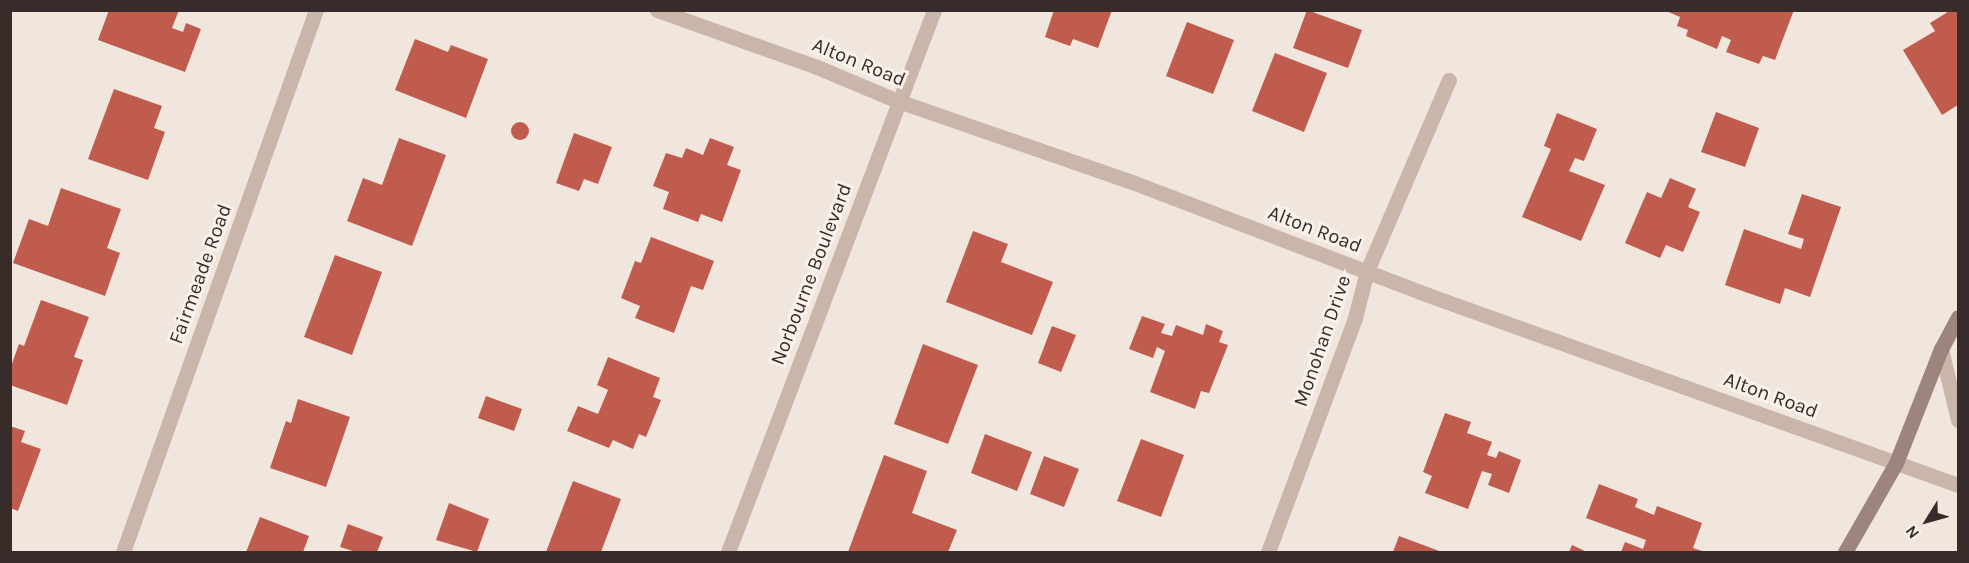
<!DOCTYPE html>
<html>
<head>
<meta charset="utf-8">
<style>
	body { margin:0 }
	#map { position:relative; width:1969px; height:563px; overflow:hidden; background:#f1e6de; font-family:Karla,sans-serif }
	div>[style] { position:absolute }
	.building>* { inset:0; background:#c05c4e }
	.round { border-radius:50% }
	.street>* { height:15px; margin:-7.5px; padding:0 7.5px; transform-origin:7.5px; border-radius:7.5px; background:#c9b5aa }
	.secondary>* { height:15px; margin:-7.5px; padding:0 7.5px; transform-origin:7.5px; border-radius:7.5px; background:#9d847c }
	span { translate:-50% -50%; white-space:nowrap; text-align:center; line-height:1.15; -webkit-text-stroke:6px #f9f1ea; paint-order:stroke }
	.street-label { font-size:20px; color:#372c2a }
	.frame { position:absolute; inset:0; border:12px solid #372c2a; pointer-events:none }
	.north { position:absolute; left:1897px; top:491px; width:60px; height:60px; -webkit-text-stroke:4px #f9f1ea; paint-order:stroke; rotate:233deg; font-size:16px; font-weight:700; line-height:24px; text-align:center; color:#372c2a }
	.north::after { content:''; display:block; margin:auto; width:21px; height:27px; background:#372c2a; clip-path:polygon(50% 0,100% 100%,50% 72%,0 100%) }
</style>
</head>
<body>
<div id="map">
	<div class="building">
		<div style="clip-path:polygon(109px 10px,179px 10px,172px 28px,183px 32px,186px 23px,201px 29px,185px 72px,98px 40px)"></div>
		<div style="clip-path:polygon(1054px 10px,1112px 10px,1098px 48px,1073px 39px,1070px 46px,1045px 37px)"></div>
		<div style="clip-path:polygon(1307px 10px,1362px 30px,1348px 68px,1293px 48px)"></div>
		<div style="clip-path:polygon(1664px 10px,1794px 10px,1775px 60px,1763px 56px,1759px 64px,1726px 52px,1731px 40px,1722px 36px,1717px 49px,1686px 36px,1688px 30px,1677px 26px,1680px 17px)"></div>
		<div style="clip-path:polygon(1951px 10px,1958px 10px,1958px 105px,1942px 115px,1903px 50px,1935px 31px,1930px 23px)"></div>
		<div style="clip-path:polygon(1187px 22px,1234px 40px,1213px 94px,1166px 76px)"></div>
		<div style="clip-path:polygon(415px 39px,448px 52px,451px 45px,488px 59px,466px 118px,395px 90px)"></div>
		<div style="clip-path:polygon(1275px 53px,1327px 73px,1304px 132px,1252px 111px)"></div>
		<div style="clip-path:polygon(114px 89px,162px 106px,154px 128px,165px 132px,148px 180px,88px 159px)"></div>
		<div style="clip-path:polygon(1716px 112px,1759px 128px,1745px 167px,1701px 152px)"></div>
		<div style="clip-path:polygon(1557px 113px,1597px 129px,1584px 161px,1575px 158px,1569px 171px,1605px 185px,1581px 241px,1522px 217px,1551px 149px,1544px 146px)"></div>
		<div class="round" style="left:511px;top:122px;width:18px;height:18px"></div>
		<div style="clip-path:polygon(574px 133px,612px 147px,598px 184px,584px 179px,579px 191px,556px 183px)"></div>
		<div style="clip-path:polygon(399px 138px,446px 155px,412px 246px,347px 221px,363px 178px,382px 185px)"></div>
		<div style="clip-path:polygon(710px 138px,734px 147px,727px 165px,741px 170px,722px 222px,701px 214px,698px 222px,663px 209px,669px 192px,653px 186px,666px 153px,682px 158px,686px 148px,703px 155px)"></div>
		<div style="clip-path:polygon(1670px 178px,1696px 189px,1688px 207px,1700px 212px,1683px 252px,1666px 245px,1660px 258px,1625px 243px,1647px 192px,1661px 198px)"></div>
		<div style="clip-path:polygon(61px 188px,121px 209px,107px 248px,120px 253px,105px 296px,13px 263px,29px 219px,48px 226px)"></div>
		<div style="clip-path:polygon(1802px 194px,1841px 207px,1810px 297px,1785px 288px,1780px 304px,1725px 285px,1744px 229px,1801px 249px,1804px 239px,1788px 234px)"></div>
		<div style="clip-path:polygon(973px 231px,1008px 244px,1001px 262px,1053px 282px,1032px 335px,946px 302px)"></div>
		<div style="clip-path:polygon(651px 237px,714px 261px,703px 290px,691px 286px,674px 333px,635px 318px,640px 306px,621px 298px,635px 261px,641px 263px)"></div>
		<div style="clip-path:polygon(335px 255px,382px 272px,352px 355px,304px 337px)"></div>
		<div style="clip-path:polygon(41px 300px,89px 317px,74px 357px,83px 360px,67px 405px,10px 385px,10px 369px,19px 344px,24px 346px)"></div>
		<div style="clip-path:polygon(1142px 316px,1165px 324px,1161px 333px,1172px 336px,1176px 325px,1203px 335px,1206px 324px,1223px 331px,1219px 342px,1228px 345px,1209px 393px,1201px 391px,1195px 409px,1150px 392px,1165px 351px,1157px 347px,1153px 358px,1129px 349px)"></div>
		<div style="clip-path:polygon(1052px 326px,1076px 335px,1061px 372px,1038px 363px)"></div>
		<div style="clip-path:polygon(923px 344px,978px 365px,948px 444px,894px 424px)"></div>
		<div style="clip-path:polygon(608px 357px,660px 378px,653px 397px,661px 400px,646px 437px,639px 434px,633px 449px,613px 440px,609px 448px,567px 431px,578px 406px,598px 414px,608px 390px,597px 385px)"></div>
		<div style="clip-path:polygon(486px 396px,522px 409px,514px 431px,478px 418px)"></div>
		<div style="clip-path:polygon(298px 399px,350px 417px,326px 487px,270px 468px,286px 421px,291px 423px)"></div>
		<div style="clip-path:polygon(1445px 413px,1471px 422px,1467px 433px,1492px 442px,1487px 455px,1496px 458px,1499px 451px,1521px 460px,1509px 493px,1488px 485px,1492px 474px,1482px 471px,1468px 509px,1425px 493px,1432px 476px,1423px 472px)"></div>
		<div style="clip-path:polygon(10px 426px,25px 431px,21px 442px,41px 449px,18px 511px,10px 508px)"></div>
		<div style="clip-path:polygon(985px 434px,1032px 452px,1017px 491px,971px 473px)"></div>
		<div style="clip-path:polygon(1141px 439px,1184px 455px,1161px 517px,1117px 501px)"></div>
		<div style="clip-path:polygon(884px 455px,927px 471px,912px 513px,957px 530px,948px 552px,848px 552px)"></div>
		<div style="clip-path:polygon(1044px 456px,1079px 469px,1064px 507px,1030px 494px)"></div>
		<div style="clip-path:polygon(573px 481px,621px 499px,601px 552px,546px 552px)"></div>
		<div style="clip-path:polygon(1599px 484px,1638px 499px,1635px 507px,1654px 515px,1657px 506px,1702px 523px,1693px 548px,1705px 552px,1621px 552px,1625px 542px,1643px 549px,1646px 540px,1586px 518px)"></div>
		<div style="clip-path:polygon(449px 503px,489px 519px,477px 552px,436px 540px)"></div>
		<div style="clip-path:polygon(260px 517px,309px 536px,303px 552px,246px 552px)"></div>
		<div style="clip-path:polygon(348px 524px,383px 537px,377px 552px,356px 552px,340px 547px)"></div>
		<div style="clip-path:polygon(1399px 536px,1442px 552px,1393px 552px)"></div>
		<div style="clip-path:polygon(1572px 545px,1587px 552px,1569px 552px)"></div>
	</div>
	<div class="street">
		<div style="left:657px;top:10px;width:170px;rotate:19.6deg"></div>
		<div style="left:817px;top:67px;width:88px;rotate:22.8deg"></div>
		<div style="left:898px;top:101px;width:248px;rotate:19.1deg"></div>
		<div style="left:1132px;top:182px;width:317px;rotate:20.9deg"></div>
		<div style="left:1428px;top:295px;width:563px;rotate:19.72deg"></div>
		<div style="left:1941px;top:349px;width:73px;rotate:76.5deg"></div>
		<div style="left:123px;top:552px;width:575px;rotate:-70.4deg"></div>
		<div style="left:728px;top:552px;width:580px;rotate:-69.19deg"></div>
		<div style="left:1268px;top:552px;width:250px;rotate:-69.6deg"></div>
		<div style="left:1355px;top:318px;width:49px;rotate:-75.7deg"></div>
		<div style="left:1367px;top:271px;width:208px;rotate:-66.8deg"></div>
	</div>
	<div class="secondary">
		<div style="left:1845px;top:552px;width:103px;rotate:-60.2deg"></div>
		<div style="left:1896px;top:463px;width:123px;rotate:-68.5deg"></div>
		<div style="left:1941px;top:349px;width:36px;rotate:-62deg"></div>
	</div>
	<div class="street-label">
		<span style="left:859px;top:62px;rotate:22deg">Alton Road</span>
		<span style="left:1315px;top:229px;rotate:21deg">Alton Road</span>
		<span style="left:200px;top:274px;rotate:-70deg">Fairmeade Road</span>
		<span style="left:811px;top:274px;rotate:-69deg">Norbourne Boulevard</span>
		<span style="left:1322px;top:341px;rotate:-71deg">Monohan Drive</span>
		<span style="left:1771px;top:395px;rotate:20deg">Alton Road</span>
	</div>
	<div class="frame"></div>
	<div class="north">N</div>
</div>
</body>
</html>
